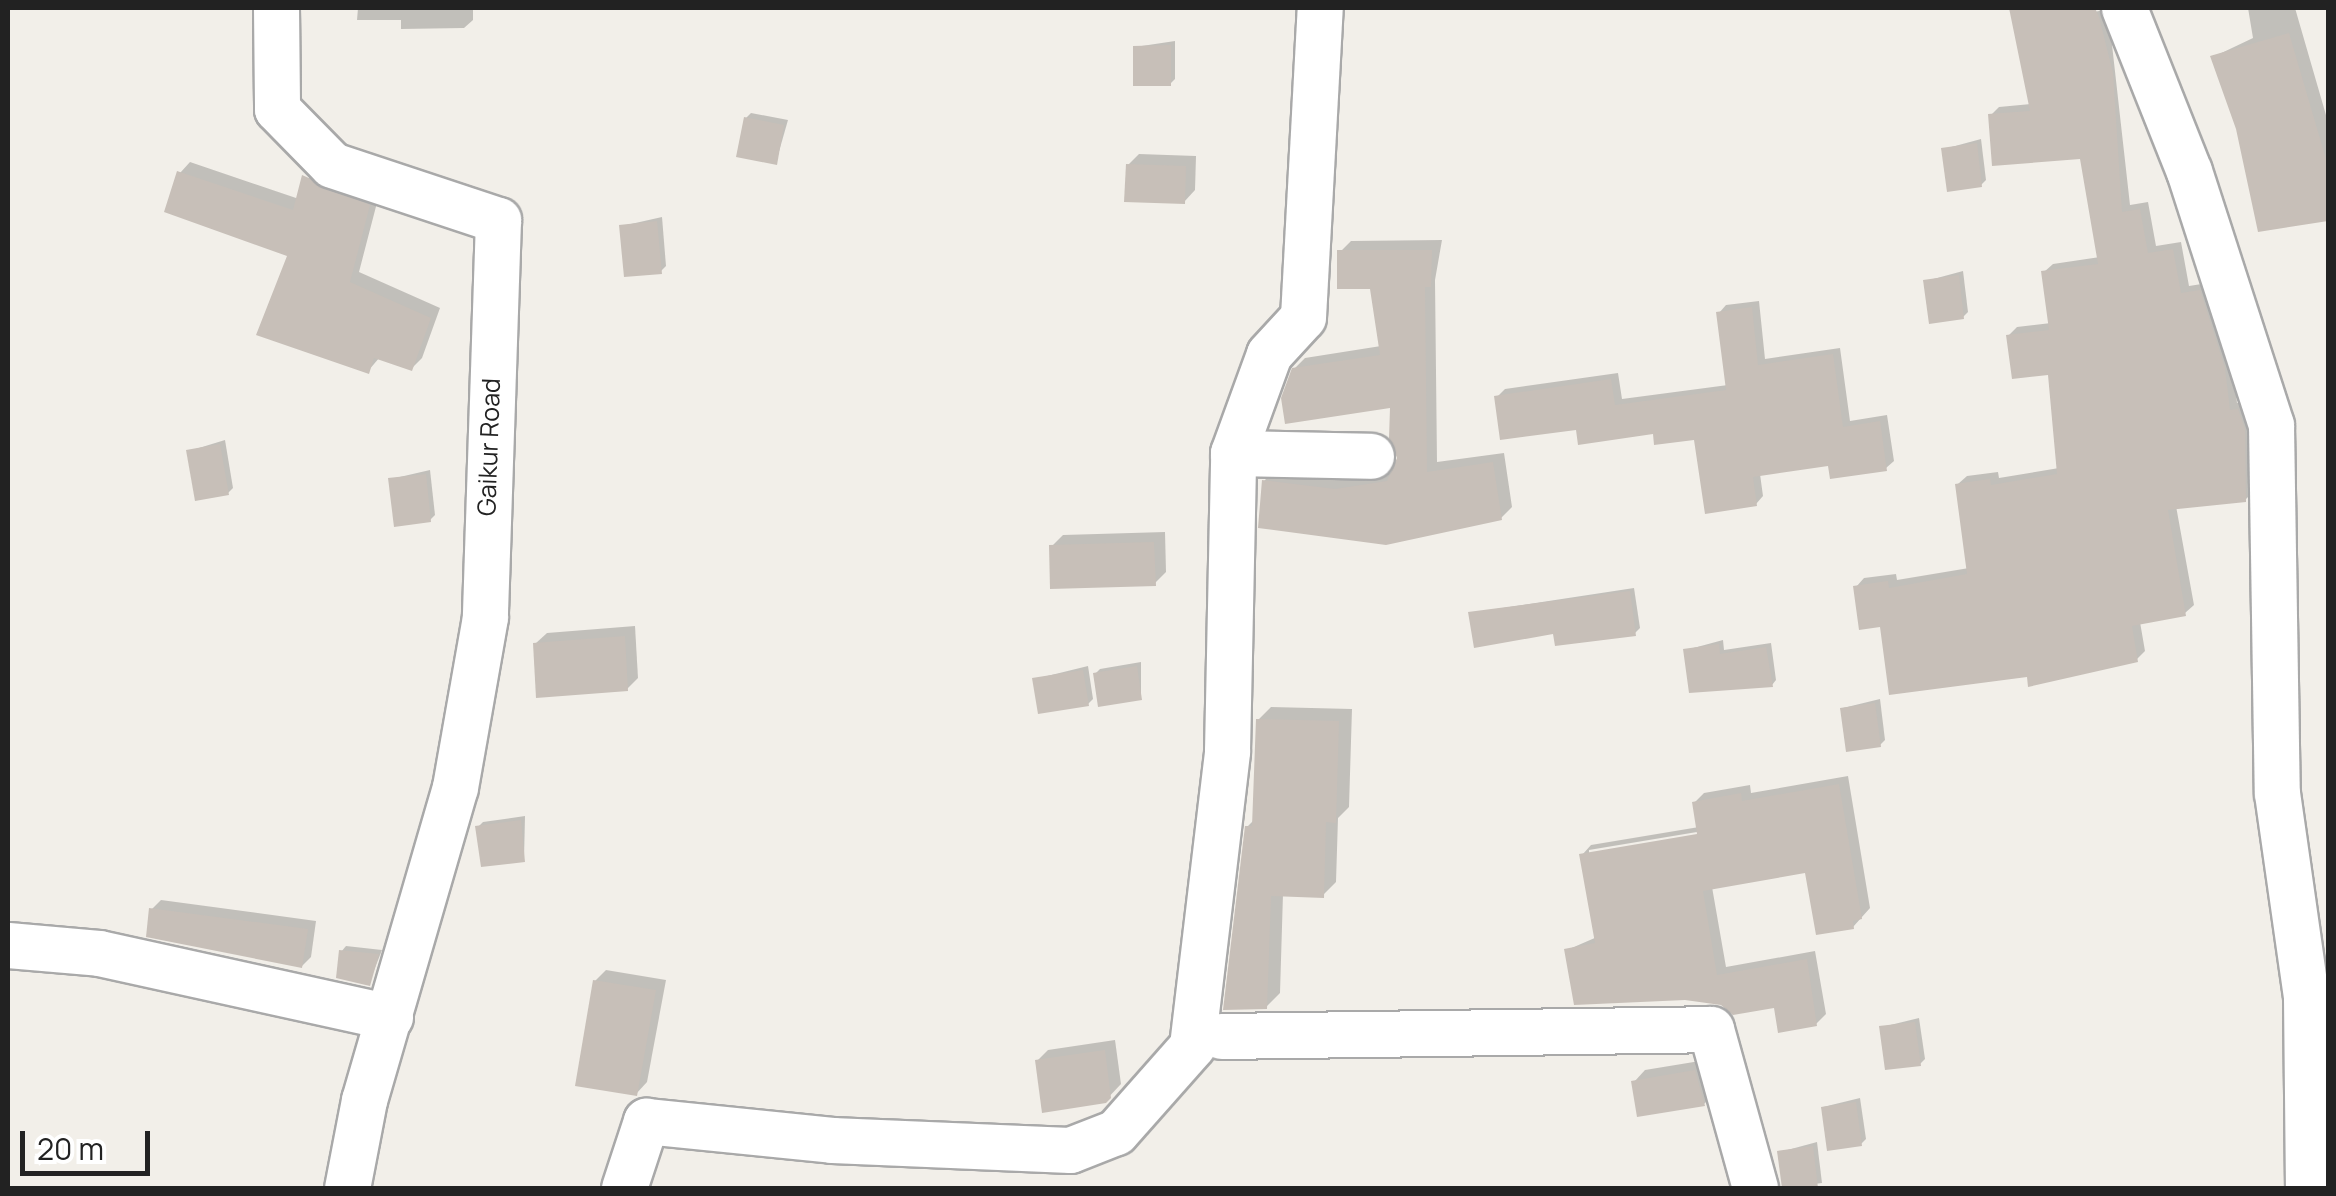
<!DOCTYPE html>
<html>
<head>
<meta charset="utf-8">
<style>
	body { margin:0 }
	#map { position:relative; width:2336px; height:1196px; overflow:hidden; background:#f2efe9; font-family:Manrope,sans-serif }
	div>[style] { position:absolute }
	.shadow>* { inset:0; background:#0003 }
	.building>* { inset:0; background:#c7bfb8 }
	.roads { filter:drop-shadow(2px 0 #a9a9a9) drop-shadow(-2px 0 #a9a9a9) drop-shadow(0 2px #a9a9a9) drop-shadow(0 -2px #a9a9a9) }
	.minor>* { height:45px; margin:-22.5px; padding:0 22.5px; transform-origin:22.5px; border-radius:22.5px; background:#fff }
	span { translate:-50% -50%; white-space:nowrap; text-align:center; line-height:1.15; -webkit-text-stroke:10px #fff; paint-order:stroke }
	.street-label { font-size:25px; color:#222 }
	.frame { position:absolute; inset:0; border:10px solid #222; pointer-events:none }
	.scale { position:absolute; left:20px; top:1131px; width:130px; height:45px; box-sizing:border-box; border:5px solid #222; border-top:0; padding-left:12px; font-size:30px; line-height:35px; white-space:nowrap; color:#222; -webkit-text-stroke:8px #fff; paint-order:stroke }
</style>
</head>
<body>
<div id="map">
	<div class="shadow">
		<div style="clip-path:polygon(358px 8px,473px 8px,473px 20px,464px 28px,401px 29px,401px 20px,357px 20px)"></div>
		<div style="clip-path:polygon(2012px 8px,2065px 8px,2067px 18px,2108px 9px,2130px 205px,2148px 202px,2156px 246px,2181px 242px,2189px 286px,2208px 283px,2233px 359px,2237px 403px,2247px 402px,2254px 491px,2245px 500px,2176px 506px,2194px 605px,2185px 613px,2140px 622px,2145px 651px,2137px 659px,2031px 684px,2029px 674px,1882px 625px,1856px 587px,1864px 578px,1896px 574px,1897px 580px,1969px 568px,1958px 484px,1967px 476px,1998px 472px,1999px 478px,2059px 468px,2050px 372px,2008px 336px,2017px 327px,2051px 323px,2044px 272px,2053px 264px,2100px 257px,2082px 156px,1991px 115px,1999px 107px,2031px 104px)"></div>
		<div style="clip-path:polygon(2248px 8px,2295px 8px,2328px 122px,2328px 219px,2260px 229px,2238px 128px,2213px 57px,2253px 38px)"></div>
		<div style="clip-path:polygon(1175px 41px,1175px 79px,1170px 84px,1135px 47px)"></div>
		<div style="clip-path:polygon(751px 113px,788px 120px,776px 162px,746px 118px)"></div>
		<div style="clip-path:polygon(1981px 139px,1986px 180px,1981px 185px,1944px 149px)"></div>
		<div style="clip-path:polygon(1139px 154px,1196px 156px,1195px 190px,1184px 202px,1128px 165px)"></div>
		<div style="clip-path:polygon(190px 162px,299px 199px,315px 166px,379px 195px,359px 272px,440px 308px,422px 358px,412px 368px,380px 357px,368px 371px,291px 255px,180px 173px)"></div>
		<div style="clip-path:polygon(662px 217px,666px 266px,661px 271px,622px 226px)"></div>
		<div style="clip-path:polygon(1442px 240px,1435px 280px,1437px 462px,1504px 453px,1512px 507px,1501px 518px,1264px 481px,1275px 470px,1348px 479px,1394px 472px,1400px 458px,1392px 405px,1294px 369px,1305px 358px,1381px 346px,1372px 286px,1340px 252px,1351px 241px)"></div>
		<div style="clip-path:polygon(1963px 271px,1968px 312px,1963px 317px,1926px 281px)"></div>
		<div style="clip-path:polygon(1759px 301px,1765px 359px,1840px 348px,1850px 421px,1887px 415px,1894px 461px,1886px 468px,1830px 463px,1760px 474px,1763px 496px,1756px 504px,1696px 437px,1578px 427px,1497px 397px,1505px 389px,1618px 373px,1622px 399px,1728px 385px,1719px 313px,1726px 305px)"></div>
		<div style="clip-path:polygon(225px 440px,233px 488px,228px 493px,189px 451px)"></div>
		<div style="clip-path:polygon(430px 470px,435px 515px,430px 520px,391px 479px)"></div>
		<div style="clip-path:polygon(1165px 532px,1166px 572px,1155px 583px,1052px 546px,1063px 535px)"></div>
		<div style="clip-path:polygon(1634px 588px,1640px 628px,1635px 633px,1555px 631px,1470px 613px)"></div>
		<div style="clip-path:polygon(635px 626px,638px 678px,627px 689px,535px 644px,547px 633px)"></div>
		<div style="clip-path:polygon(1723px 640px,1724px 650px,1771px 643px,1776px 680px,1772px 685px,1686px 650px)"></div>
		<div style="clip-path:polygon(1141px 662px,1141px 698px,1095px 674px,1100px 669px)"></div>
		<div style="clip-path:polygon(1088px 666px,1093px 699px,1088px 704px,1035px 679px)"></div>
		<div style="clip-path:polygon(1880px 699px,1885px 740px,1880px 745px,1843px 708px)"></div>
		<div style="clip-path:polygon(1271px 707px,1352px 709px,1349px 807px,1338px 818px,1336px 882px,1323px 895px,1283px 894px,1280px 993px,1266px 1007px,1247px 827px,1255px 819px,1258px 720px)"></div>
		<div style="clip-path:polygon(evenodd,1848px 776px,1870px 908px,1853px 927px,1807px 870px,1712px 887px,1726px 967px,1815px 951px,1826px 1014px,1816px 1024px,1776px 1005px,1722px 1002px,1567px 950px,1597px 937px,1582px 855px,1591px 845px,1699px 827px,1694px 803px,1704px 793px,1750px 785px,1751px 793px,1848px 776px,1709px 830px,1710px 835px,1589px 855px,1589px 850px,1709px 830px)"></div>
		<div style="clip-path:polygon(525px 816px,524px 859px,478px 827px,483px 822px)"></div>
		<div style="clip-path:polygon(161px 900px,316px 921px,311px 957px,302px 966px,152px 909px)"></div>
		<div style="clip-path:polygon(346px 946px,382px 950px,369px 983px,341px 952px)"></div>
		<div style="clip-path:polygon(606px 970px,666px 980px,647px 1082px,636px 1094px,595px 981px)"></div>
		<div style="clip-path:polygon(1919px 1018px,1925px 1059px,1920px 1064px,1882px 1027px)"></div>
		<div style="clip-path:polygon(1115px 1040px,1121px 1084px,1105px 1101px,1037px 1061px,1048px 1050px)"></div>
		<div style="clip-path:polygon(1706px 1060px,1715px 1093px,1704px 1104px,1634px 1082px,1645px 1070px)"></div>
		<div style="clip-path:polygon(1860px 1098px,1866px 1139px,1861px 1144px,1823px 1107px)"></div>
		<div style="clip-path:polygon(1817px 1142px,1822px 1183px,1784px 1188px,1780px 1152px)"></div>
	</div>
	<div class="building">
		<div style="clip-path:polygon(2009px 8px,2095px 8px,2099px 17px,2113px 73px,2122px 212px,2140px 209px,2148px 253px,2173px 249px,2181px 293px,2200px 290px,2225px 368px,2230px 410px,2238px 409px,2245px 429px,2246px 502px,2168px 510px,2186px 616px,2132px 626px,2138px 662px,2028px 687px,2027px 677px,1889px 695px,1880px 627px,1859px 630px,1853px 586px,1888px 581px,1889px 588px,1967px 574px,1955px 484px,1990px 479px,1991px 485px,2057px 474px,2048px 375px,2012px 379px,2006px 335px,2049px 330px,2041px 271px,2098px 264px,2080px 159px,1992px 166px,1988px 114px,2030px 111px)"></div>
		<div style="clip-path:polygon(2289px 33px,2328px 166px,2328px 221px,2258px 232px,2236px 129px,2210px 56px)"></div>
		<div style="clip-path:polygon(1171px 45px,1171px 86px,1133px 86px,1133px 46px)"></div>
		<div style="clip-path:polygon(744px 117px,784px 125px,777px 165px,736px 157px)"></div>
		<div style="clip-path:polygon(1977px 143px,1982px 187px,1947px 192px,1941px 148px)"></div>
		<div style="clip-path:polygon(1126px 164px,1186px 166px,1185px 204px,1124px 202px)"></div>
		<div style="clip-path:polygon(177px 171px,293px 210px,302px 175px,370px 205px,350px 282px,431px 318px,412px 371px,374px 358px,369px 374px,256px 335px,287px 256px,164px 212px)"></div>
		<div style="clip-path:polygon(657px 221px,662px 274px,624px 277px,619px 225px)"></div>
		<div style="clip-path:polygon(1337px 250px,1432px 250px,1431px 287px,1425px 287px,1427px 472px,1493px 462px,1502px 520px,1386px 545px,1258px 528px,1262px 480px,1335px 489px,1387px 481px,1397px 458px,1389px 438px,1390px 408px,1285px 424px,1281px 398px,1292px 368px,1380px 355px,1370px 289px,1337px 289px)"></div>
		<div style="clip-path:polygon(1959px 275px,1964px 319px,1929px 324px,1923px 280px)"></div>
		<div style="clip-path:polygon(1752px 307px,1758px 365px,1833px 354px,1843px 427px,1880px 421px,1887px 471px,1830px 479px,1828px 466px,1753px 477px,1757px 506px,1705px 514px,1694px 440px,1654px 445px,1653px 434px,1578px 445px,1576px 430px,1500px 440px,1494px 396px,1611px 379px,1615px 405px,1726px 390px,1716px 312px)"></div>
		<div style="clip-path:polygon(220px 444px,229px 495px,195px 501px,186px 450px)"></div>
		<div style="clip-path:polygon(426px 474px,431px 522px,394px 527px,388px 478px)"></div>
		<div style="clip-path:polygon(1154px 542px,1156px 586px,1050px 589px,1049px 545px)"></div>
		<div style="clip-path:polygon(1630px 591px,1636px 636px,1555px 646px,1553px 634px,1474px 648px,1468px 612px)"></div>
		<div style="clip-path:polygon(625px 636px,628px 691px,536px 698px,533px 643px)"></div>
		<div style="clip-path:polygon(1719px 644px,1720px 654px,1766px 647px,1773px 687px,1689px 693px,1683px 649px)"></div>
		<div style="clip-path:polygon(1137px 666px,1142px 700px,1098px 707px,1093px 673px)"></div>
		<div style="clip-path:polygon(1083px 670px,1089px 706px,1038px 714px,1032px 678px)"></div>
		<div style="clip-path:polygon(1875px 703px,1881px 747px,1846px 752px,1840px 708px)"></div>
		<div style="clip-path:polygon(1256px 719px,1339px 721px,1336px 823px,1326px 822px,1324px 898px,1271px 896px,1267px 1009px,1223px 1010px,1245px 826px,1252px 826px)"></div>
		<div style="clip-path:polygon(1839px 784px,1862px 919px,1853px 921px,1854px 929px,1816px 935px,1805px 873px,1703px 891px,1717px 975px,1807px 959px,1817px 1026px,1778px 1033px,1774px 1008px,1733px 1015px,1721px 1005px,1685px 1000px,1574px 1005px,1564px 949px,1595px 943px,1579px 854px,1697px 834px,1692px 802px,1741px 793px,1742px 801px)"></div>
		<div style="clip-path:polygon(521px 820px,525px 862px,481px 867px,475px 826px)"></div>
		<div style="clip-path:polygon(149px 908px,308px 929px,302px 968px,146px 937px)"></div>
		<div style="clip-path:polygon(339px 950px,379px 954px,370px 986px,336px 978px)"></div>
		<div style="clip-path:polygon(593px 980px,656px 990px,637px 1096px,575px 1086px)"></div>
		<div style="clip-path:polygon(1915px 1022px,1921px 1066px,1885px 1070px,1879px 1026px)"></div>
		<div style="clip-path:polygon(1105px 1050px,1111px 1098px,1106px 1103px,1042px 1113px,1035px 1060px)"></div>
		<div style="clip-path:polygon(1695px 1070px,1705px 1106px,1637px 1117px,1631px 1081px)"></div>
		<div style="clip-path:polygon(1856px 1102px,1862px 1146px,1827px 1151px,1821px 1107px)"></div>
		<div style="clip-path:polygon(1813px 1146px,1818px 1188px,1782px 1188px,1777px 1151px)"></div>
	</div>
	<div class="roads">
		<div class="minor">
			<div style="left:276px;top:8px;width:101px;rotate:89.4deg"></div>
			<div style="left:277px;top:109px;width:78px;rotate:45.5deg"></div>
			<div style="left:332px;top:165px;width:175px;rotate:18.3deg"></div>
			<div style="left:498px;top:220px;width:397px;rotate:91.9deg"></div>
			<div style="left:485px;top:617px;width:173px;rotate:100deg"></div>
			<div style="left:455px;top:787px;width:326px;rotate:106.2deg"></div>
			<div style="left:364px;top:1100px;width:90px;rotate:100.9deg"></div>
			<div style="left:2124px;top:8px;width:175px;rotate:68.3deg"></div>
			<div style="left:2189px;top:171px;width:267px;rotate:72.1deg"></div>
			<div style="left:2271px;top:425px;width:368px;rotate:89.1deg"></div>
			<div style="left:2277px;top:793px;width:207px;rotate:81.9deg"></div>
			<div style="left:2306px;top:998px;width:190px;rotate:89.4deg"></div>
			<div style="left:1233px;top:453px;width:138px;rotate:1.2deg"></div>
			<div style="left:8px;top:945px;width:91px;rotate:5deg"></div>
			<div style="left:99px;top:953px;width:298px;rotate:12.4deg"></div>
			<div style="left:1221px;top:1036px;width:490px;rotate:-0.8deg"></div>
			<div style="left:1711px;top:1029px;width:165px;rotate:74.5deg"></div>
			<div style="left:624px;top:1188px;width:71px;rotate:-71.8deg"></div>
			<div style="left:646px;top:1121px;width:187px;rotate:5.8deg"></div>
			<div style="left:832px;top:1140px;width:238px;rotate:2.4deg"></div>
			<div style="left:1070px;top:1150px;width:49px;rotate:-21.4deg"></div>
			<div style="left:1116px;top:1132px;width:115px;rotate:-48.5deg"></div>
			<div style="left:1192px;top:1046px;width:297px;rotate:-83.2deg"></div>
			<div style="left:1227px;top:751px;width:298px;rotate:-88.8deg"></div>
			<div style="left:1233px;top:453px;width:105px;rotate:-70deg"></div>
			<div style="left:1269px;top:354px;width:50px;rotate:-47.4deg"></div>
			<div style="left:1303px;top:317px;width:309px;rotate:-86.9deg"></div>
		</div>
	</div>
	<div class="street-label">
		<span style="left:489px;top:447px;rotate:-88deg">Gaikur Road</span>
	</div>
	<div class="frame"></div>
	<div class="scale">20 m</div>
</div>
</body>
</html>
